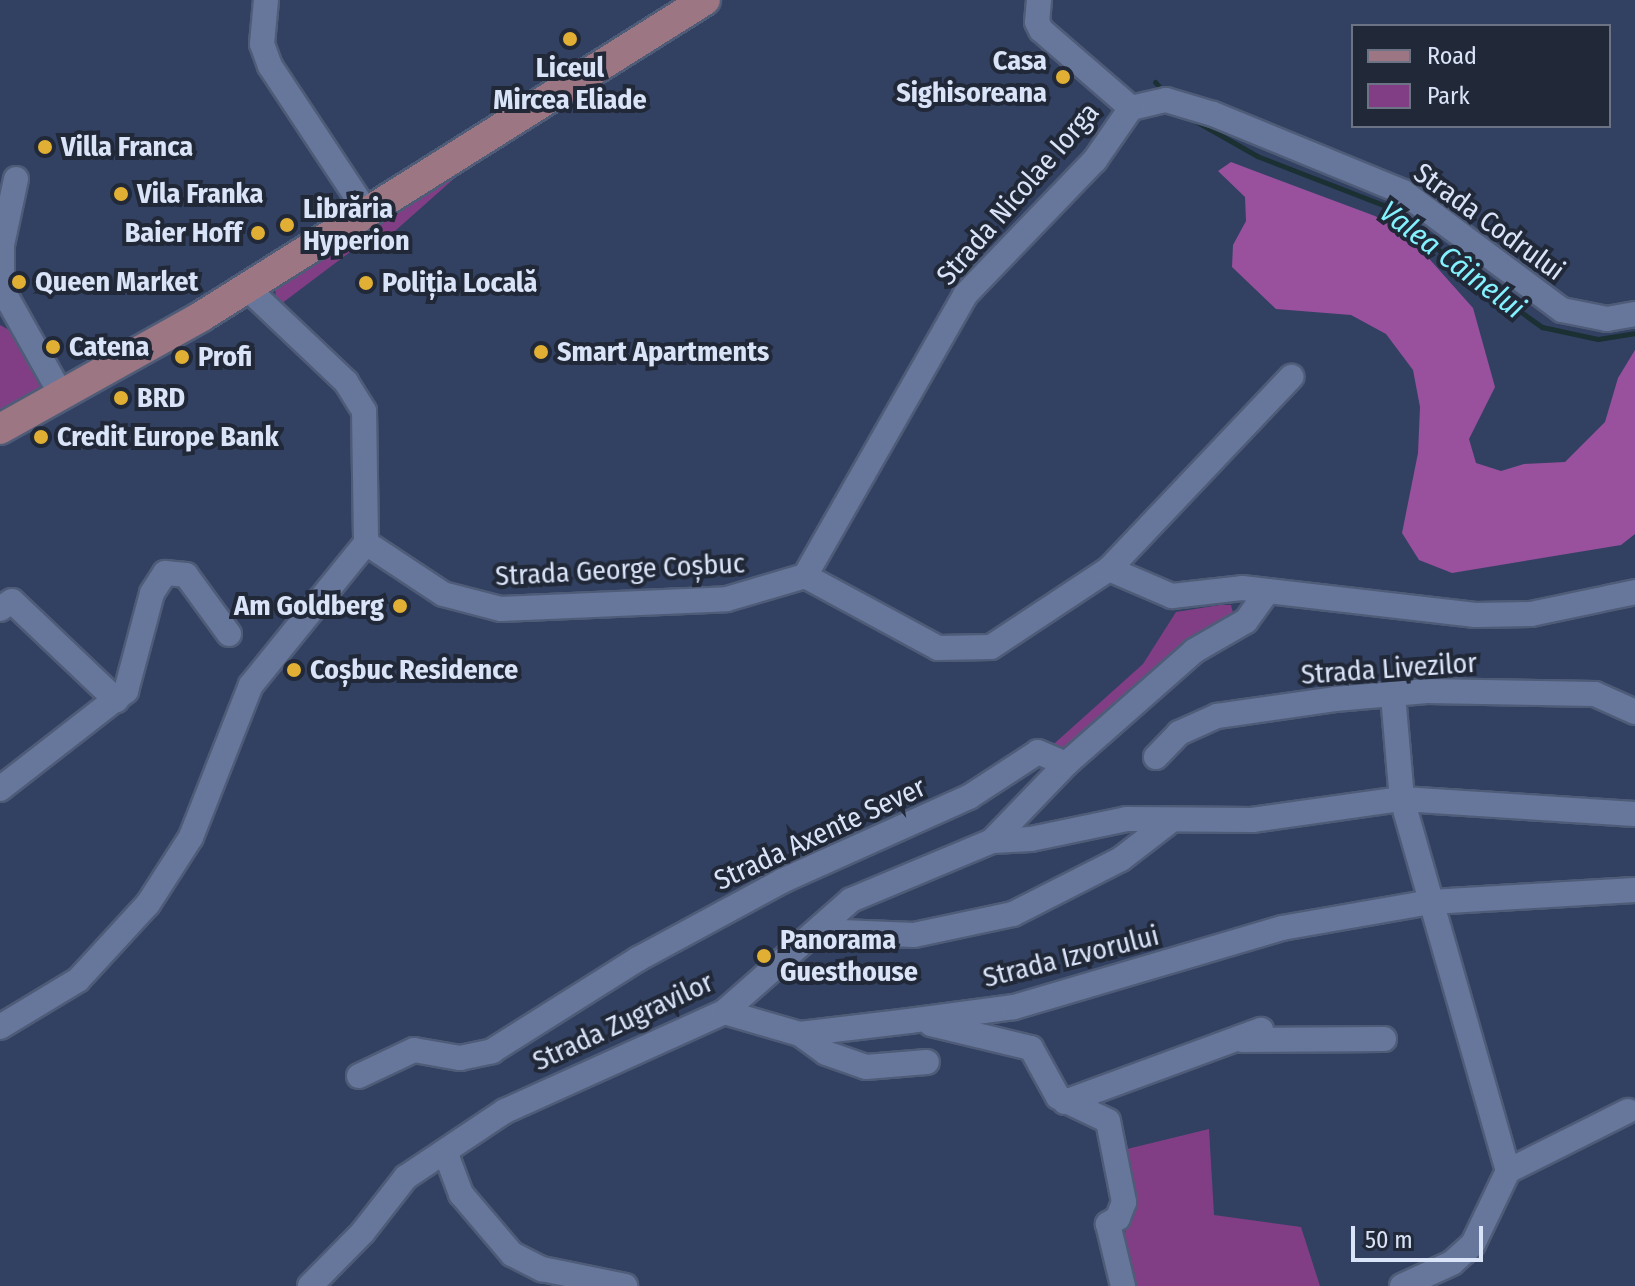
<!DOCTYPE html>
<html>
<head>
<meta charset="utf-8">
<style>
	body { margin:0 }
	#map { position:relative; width:1635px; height:1286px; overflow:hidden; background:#324162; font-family:"Fira Sans Condensed",sans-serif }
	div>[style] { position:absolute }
	.green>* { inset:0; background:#813e85 }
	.forest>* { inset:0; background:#99509d }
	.stream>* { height:5px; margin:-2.5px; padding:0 2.5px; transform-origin:2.5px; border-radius:2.5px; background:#1a3032 }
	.roads { filter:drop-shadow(2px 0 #4f5c78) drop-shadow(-2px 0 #4f5c78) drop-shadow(0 2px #4f5c78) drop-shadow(0 -2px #4f5c78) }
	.minor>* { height:24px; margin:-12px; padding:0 12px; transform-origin:12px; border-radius:12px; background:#67779c }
	.major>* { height:30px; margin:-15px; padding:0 15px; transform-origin:15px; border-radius:15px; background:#9c7682 }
	.dots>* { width:22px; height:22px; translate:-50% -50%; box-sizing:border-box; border:4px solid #212837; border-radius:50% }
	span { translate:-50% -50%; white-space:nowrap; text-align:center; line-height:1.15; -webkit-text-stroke:8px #212837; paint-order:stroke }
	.poi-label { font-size:28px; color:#dae4f9; font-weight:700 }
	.right { translate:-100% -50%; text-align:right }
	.left { translate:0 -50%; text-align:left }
	.street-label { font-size:28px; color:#dae4f9 }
	.water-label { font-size:30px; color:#83f1fe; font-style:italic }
	.legend { position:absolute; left:1351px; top:24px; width:260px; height:104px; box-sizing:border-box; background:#212837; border:2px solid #6b7385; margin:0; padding:10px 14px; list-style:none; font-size:24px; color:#dae4f9 }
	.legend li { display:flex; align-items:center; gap:16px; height:40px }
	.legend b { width:40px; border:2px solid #6b7385 }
	.scale { position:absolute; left:1351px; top:1226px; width:132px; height:36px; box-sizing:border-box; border:4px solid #dae4f9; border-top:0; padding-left:10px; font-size:24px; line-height:28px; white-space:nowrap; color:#dae4f9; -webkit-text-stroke:6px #212837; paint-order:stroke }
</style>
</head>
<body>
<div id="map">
	<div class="green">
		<div style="clip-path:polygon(457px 176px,387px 238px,381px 232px,363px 244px,358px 236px)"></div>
		<div style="clip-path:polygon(349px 242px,354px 249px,277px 307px,275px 288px)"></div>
		<div style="clip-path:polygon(0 325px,9px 330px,44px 388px,0 414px)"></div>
		<div style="clip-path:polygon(1220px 605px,1231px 605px,1233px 613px,1146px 677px,1081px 737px,1063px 750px,1046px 751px,1143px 664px,1176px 612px)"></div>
		<div style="clip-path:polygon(1209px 1129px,1214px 1215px,1301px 1227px,1320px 1286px,1131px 1286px,1122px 1247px,1132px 1201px,1123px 1150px)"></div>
	</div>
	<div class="forest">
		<div style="clip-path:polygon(1231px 162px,1375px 216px,1408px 235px,1473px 308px,1495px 387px,1469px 439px,1476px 463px,1501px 471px,1524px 464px,1565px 462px,1605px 422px,1618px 378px,1635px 350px,1635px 534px,1621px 545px,1452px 573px,1419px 560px,1402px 533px,1418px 453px,1420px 407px,1413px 370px,1386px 334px,1351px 315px,1276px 309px,1232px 267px,1233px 245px,1246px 221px,1245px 197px,1218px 171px)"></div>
	</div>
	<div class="stream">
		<div style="left:1155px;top:82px;width:15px;rotate:48deg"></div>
		<div style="left:1192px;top:119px;width:75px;rotate:29.6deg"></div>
		<div style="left:1257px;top:156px;width:149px;rotate:21.2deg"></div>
		<div style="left:1396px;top:210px;width:81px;rotate:43deg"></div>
		<div style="left:1455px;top:265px;width:107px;rotate:35.5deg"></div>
		<div style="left:1542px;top:327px;width:57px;rotate:12.1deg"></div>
		<div style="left:1598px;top:339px;width:37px;rotate:-9deg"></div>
	</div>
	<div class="roads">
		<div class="minor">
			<div style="left:266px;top:0;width:44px;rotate:95.2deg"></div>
			<div style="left:262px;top:44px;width:23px;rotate:70deg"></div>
			<div style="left:270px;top:66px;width:174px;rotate:56.5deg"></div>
			<div style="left:1039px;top:0;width:22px;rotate:95deg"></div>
			<div style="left:1037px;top:22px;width:9px;rotate:63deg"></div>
			<div style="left:1041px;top:30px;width:119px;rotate:40.9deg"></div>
			<div style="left:1131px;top:108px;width:36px;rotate:-13deg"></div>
			<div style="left:1166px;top:100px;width:49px;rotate:16.6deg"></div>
			<div style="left:1213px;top:114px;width:205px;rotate:22.3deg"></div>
			<div style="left:1403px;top:192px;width:198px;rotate:36.6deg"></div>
			<div style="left:1562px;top:310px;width:46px;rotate:11.3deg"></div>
			<div style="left:1607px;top:319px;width:28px;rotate:-10deg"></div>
			<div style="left:16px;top:179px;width:67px;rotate:102deg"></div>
			<div style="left:2px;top:245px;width:44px;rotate:90deg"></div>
			<div style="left:2px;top:289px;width:123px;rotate:60.7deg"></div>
			<div style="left:247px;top:288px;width:137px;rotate:43.5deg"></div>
			<div style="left:346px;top:382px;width:34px;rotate:58deg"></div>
			<div style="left:364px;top:411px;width:132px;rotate:89.1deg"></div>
			<div style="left:366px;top:543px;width:92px;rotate:33.5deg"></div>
			<div style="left:443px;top:594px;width:60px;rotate:14.5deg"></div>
			<div style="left:501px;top:609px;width:226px;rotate:-2.5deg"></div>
			<div style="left:727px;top:599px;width:81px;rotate:-16.4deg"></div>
			<div style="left:1109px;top:569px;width:69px;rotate:23.2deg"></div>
			<div style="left:1172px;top:596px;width:70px;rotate:-6.5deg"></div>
			<div style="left:1242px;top:588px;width:235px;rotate:6.6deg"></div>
			<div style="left:1475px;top:615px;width:56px;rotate:-1deg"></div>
			<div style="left:1531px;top:614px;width:106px;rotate:-11.9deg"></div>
			<div style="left:805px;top:576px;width:151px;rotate:28.4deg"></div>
			<div style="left:938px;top:648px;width:53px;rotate:-1.1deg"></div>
			<div style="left:991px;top:647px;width:141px;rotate:-33.5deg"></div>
			<div style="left:1109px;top:569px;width:265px;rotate:-46.5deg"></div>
			<div style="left:805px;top:576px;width:323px;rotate:-60.3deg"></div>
			<div style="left:965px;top:295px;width:187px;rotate:-46.1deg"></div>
			<div style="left:1095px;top:160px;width:63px;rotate:-55.3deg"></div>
			<div style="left:0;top:609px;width:14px;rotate:-34deg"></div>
			<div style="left:12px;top:601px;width:144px;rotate:43.6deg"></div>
			<div style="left:1393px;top:695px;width:104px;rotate:85.1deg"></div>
			<div style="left:1402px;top:799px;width:387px;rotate:74.1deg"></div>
			<div style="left:1508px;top:1171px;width:81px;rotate:115.6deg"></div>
			<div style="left:1473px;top:1244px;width:28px;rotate:138deg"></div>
			<div style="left:1452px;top:1263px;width:55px;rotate:155.3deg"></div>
			<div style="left:1156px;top:757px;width:33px;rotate:-46deg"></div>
			<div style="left:1179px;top:733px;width:42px;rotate:-24.1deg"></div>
			<div style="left:1217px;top:716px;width:119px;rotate:-8.2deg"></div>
			<div style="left:1335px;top:699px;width:92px;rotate:-5deg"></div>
			<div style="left:1427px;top:691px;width:168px;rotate:1deg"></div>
			<div style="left:1595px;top:694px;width:44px;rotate:24.2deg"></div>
			<div style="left:0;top:789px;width:160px;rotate:-37.9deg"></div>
			<div style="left:126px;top:691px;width:101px;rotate:-75.1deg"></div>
			<div style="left:152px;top:593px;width:24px;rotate:-57deg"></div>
			<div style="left:165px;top:573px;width:21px;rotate:5deg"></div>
			<div style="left:186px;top:575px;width:73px;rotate:53.9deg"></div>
			<div style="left:992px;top:841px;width:107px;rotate:-46.1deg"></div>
			<div style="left:1066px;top:764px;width:171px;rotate:-41.4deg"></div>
			<div style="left:1194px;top:651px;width:60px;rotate:-30deg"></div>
			<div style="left:1246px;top:621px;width:37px;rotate:-54deg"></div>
			<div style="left:817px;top:931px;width:97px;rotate:2.4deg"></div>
			<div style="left:914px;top:935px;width:101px;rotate:-12deg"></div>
			<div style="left:1013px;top:914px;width:121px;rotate:-27deg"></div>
			<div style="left:1121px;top:859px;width:61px;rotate:-37.6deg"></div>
			<div style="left:724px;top:1012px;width:79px;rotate:16.1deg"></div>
			<div style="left:800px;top:1034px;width:110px;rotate:-6.8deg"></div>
			<div style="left:909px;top:1021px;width:106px;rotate:-7.6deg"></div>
			<div style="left:1014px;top:1007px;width:279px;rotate:-16.4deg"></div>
			<div style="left:1282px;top:928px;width:151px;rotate:-9.9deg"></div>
			<div style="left:1431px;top:902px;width:204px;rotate:-3.4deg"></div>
			<div style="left:931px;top:1024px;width:103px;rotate:13.5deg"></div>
			<div style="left:1031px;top:1048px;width:56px;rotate:61.1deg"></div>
			<div style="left:1058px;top:1097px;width:55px;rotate:25.6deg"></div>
			<div style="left:1108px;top:1121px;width:83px;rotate:78.8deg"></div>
			<div style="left:1124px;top:1202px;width:17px;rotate:111deg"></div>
			<div style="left:1118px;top:1218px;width:12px;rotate:149deg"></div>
			<div style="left:1108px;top:1224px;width:64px;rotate:76.4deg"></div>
			<div style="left:0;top:1027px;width:91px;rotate:-31.1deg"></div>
			<div style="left:78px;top:980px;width:103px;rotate:-47.4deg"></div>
			<div style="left:148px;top:904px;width:80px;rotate:-57.3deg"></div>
			<div style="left:191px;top:837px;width:163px;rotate:-68.5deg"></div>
			<div style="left:251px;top:685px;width:183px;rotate:-51deg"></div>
			<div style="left:800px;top:1034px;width:32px;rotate:36deg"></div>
			<div style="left:826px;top:1053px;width:42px;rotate:19.3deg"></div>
			<div style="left:866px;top:1067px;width:61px;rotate:-4.7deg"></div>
			<div style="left:1242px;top:1040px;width:142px;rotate:-0.4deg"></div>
			<div style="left:359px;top:1076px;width:61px;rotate:-25.3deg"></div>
			<div style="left:414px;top:1050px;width:47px;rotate:9.9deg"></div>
			<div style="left:460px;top:1058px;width:33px;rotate:-12deg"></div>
			<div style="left:492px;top:1051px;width:173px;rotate:-32.2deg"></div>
			<div style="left:638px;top:959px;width:164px;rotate:-28.4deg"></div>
			<div style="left:782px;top:881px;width:205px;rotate:-24.2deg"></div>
			<div style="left:969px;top:797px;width:82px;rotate:-33.1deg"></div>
			<div style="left:1038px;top:752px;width:30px;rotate:23deg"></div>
			<div style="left:1065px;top:1102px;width:209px;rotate:-20.2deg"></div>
			<div style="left:446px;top:1154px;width:43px;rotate:69.4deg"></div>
			<div style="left:461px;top:1194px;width:79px;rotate:49.6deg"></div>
			<div style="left:512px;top:1254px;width:34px;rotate:27deg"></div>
			<div style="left:542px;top:1269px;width:85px;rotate:11.6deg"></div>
			<div style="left:1508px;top:1171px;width:134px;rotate:-26.6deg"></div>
			<div style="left:310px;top:1286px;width:76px;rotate:-45.5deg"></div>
			<div style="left:363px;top:1232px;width:70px;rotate:-52deg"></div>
			<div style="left:406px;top:1177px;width:119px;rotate:-33.7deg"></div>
			<div style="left:505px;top:1111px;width:240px;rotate:-24.3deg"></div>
			<div style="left:724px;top:1012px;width:169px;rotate:-41.4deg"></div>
			<div style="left:851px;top:900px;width:153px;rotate:-22.7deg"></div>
			<div style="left:992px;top:841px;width:39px;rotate:-3deg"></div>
			<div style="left:1031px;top:839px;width:98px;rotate:-11.8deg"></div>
			<div style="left:1127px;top:819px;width:125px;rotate:0.5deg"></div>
			<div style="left:1252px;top:820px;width:151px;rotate:-8deg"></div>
			<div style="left:1402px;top:799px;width:233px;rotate:3.7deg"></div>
		</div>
		<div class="major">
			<div style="left:0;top:429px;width:231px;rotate:-29.2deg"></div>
			<div style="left:202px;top:316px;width:594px;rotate:-32.14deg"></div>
		</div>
	</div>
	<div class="dots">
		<div style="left:570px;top:39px;background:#e1af34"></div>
		<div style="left:1063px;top:77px;background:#e1af34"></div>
		<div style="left:45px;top:147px;background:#e1af34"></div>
		<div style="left:121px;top:194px;background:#e1af34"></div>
		<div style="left:287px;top:225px;background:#e1af34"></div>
		<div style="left:258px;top:233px;background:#e1af34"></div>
		<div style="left:19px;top:282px;background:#e1af34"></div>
		<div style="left:366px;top:283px;background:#e1af34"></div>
		<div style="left:53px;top:347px;background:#e1af34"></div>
		<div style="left:541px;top:352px;background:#e1af34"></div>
		<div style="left:182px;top:357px;background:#e1af34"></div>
		<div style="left:121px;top:398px;background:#e1af34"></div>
		<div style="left:41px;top:437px;background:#e1af34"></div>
		<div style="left:400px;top:606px;background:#e1af34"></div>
		<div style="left:294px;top:670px;background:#e1af34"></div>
		<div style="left:764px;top:956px;background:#e1af34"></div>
	</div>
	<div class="poi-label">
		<span class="right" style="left:1047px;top:77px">Casa<br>Sighisoreana</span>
		<span style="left:570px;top:84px">Liceul<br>Mircea Eliade</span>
		<span class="left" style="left:61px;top:147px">Villa Franca</span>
		<span class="left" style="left:137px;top:194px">Vila Franka</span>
		<span class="left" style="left:303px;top:225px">Librăria<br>Hyperion</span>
		<span class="right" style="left:242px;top:233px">Baier Hoff</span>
		<span class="left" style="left:35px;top:282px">Queen Market</span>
		<span class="left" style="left:382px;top:283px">Poliția Locală</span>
		<span class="left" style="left:69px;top:347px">Catena</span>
		<span class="left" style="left:557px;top:352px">Smart Apartments</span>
		<span class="left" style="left:198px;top:357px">Profi</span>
		<span class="left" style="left:137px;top:398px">BRD</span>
		<span class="left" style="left:57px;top:437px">Credit Europe Bank</span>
		<span class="right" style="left:384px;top:606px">Am Goldberg</span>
		<span class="left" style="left:310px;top:670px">Coșbuc Residence</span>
		<span class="left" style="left:780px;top:956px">Panorama<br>Guesthouse</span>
	</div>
	<div class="street-label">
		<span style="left:1018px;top:194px;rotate:-49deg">Strada Nicolae Iorga</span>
		<span style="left:1489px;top:222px;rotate:36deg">Strada Codrului</span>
		<span style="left:620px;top:570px;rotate:-3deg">Strada George Coșbuc</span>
		<span style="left:1389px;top:669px;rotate:-4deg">Strada Livezilor</span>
		<span style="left:820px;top:834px;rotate:-25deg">Strada Axente Sever</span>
		<span style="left:1071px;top:957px;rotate:-14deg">Strada Izvorului</span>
		<span style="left:623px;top:1022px;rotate:-25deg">Strada Zugravilor</span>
	</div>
	<div class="water-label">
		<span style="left:1452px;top:260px;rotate:37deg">Valea Câinelui</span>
	</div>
	<ul class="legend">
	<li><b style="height:10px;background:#9c7682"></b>Road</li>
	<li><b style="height:22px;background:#813e85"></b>Park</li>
	</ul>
	<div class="scale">50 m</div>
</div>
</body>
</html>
